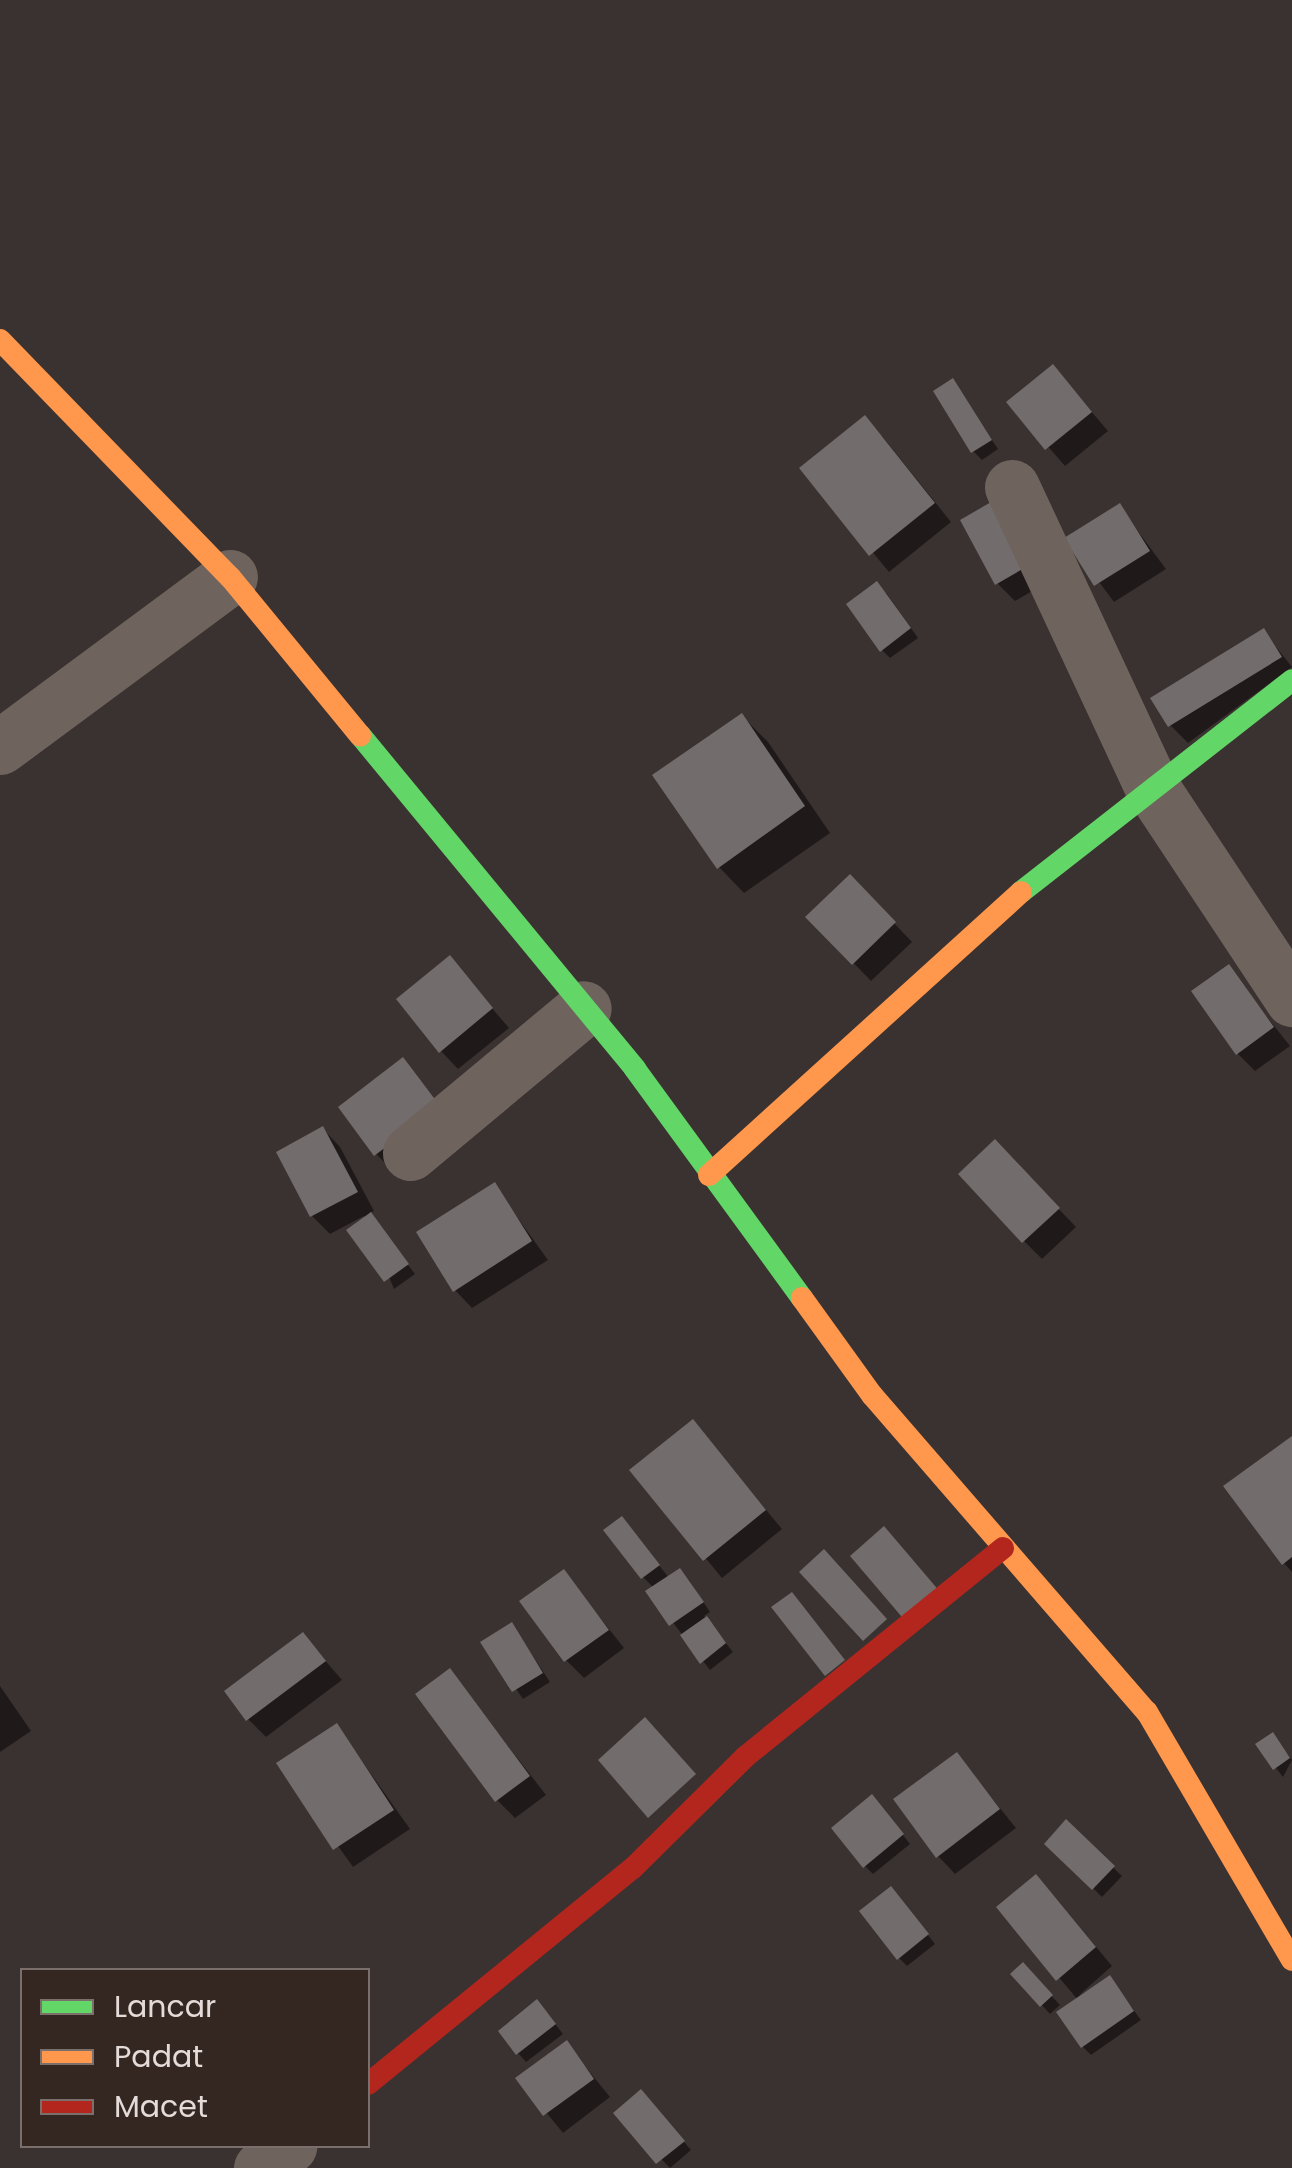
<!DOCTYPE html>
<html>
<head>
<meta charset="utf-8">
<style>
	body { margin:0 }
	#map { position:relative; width:1292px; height:2168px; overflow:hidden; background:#3a3230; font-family:Poppins,sans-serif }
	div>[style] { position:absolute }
	.shadow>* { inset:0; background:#0007 }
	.building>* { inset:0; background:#726c6c }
	.street>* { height:55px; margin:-27.5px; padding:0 27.5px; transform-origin:27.5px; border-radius:27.5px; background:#6f645d }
	.fast>* { height:22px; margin:-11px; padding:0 11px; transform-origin:11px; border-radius:11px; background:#63d668 }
	.slow>* { height:22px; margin:-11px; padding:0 11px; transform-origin:11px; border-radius:11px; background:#ff974d }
	.jam>* { height:22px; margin:-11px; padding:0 11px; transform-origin:11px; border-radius:11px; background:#b3261e }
	span { translate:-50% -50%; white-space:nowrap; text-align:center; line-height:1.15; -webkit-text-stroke:10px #342722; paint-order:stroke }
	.legend { position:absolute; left:20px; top:1968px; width:350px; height:180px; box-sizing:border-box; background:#342722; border:2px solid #7b6f6b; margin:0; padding:12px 18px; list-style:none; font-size:30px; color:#e5dbd8 }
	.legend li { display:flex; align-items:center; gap:20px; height:50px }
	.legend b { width:50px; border:2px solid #7b6f6b }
</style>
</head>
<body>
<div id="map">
	<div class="shadow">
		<div style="clip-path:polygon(1053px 367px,1108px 431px,1065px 466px,1009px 402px)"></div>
		<div style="clip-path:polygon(952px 381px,998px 449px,982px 460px,973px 451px)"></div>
		<div style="clip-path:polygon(882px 436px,951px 522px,889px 572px,803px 468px)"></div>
		<div style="clip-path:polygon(998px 501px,1049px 581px,1015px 601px,997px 583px)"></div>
		<div style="clip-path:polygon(1119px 506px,1166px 569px,1114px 602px,1067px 539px)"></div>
		<div style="clip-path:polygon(886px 593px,918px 638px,890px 658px,882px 650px)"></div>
		<div style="clip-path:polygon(1264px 632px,1292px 667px,1188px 743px,1170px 725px)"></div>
		<div style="clip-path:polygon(742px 716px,768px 742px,830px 833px,744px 893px,719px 867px)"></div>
		<div style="clip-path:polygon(850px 877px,912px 942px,871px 981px,809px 917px)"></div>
		<div style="clip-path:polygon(450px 959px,509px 1028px,458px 1069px,441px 1051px)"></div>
		<div style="clip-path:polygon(1228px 968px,1290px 1046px,1255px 1071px,1237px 1053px)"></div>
		<div style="clip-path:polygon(402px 1061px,456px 1125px,394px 1172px,376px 1154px)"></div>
		<div style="clip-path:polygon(323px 1129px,340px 1147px,374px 1211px,369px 1213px,415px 1274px,394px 1289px,364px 1216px,330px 1234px,312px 1216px,279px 1153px)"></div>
		<div style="clip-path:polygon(1012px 1160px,1076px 1227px,1042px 1259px,1024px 1241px)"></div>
		<div style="clip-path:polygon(494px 1185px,548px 1260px,472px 1308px,455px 1290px)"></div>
		<div style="clip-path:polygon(693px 1422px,782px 1529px,722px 1578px,633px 1470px)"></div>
		<div style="clip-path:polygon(1292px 1439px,1292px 1572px,1284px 1563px)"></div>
		<div style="clip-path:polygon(630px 1528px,669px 1578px,688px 1579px,710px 1612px,704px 1616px,733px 1652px,710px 1670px,649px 1592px,654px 1588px,643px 1577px)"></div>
		<div style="clip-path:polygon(564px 1572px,624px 1648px,584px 1678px,566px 1660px)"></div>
		<div style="clip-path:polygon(512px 1625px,550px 1682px,523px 1699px,484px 1642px)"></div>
		<div style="clip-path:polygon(303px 1635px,342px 1680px,266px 1737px,248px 1719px)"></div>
		<div style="clip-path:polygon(450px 1671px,546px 1795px,515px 1818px,497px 1800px)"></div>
		<div style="clip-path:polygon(0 1686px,31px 1731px,0 1752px)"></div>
		<div style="clip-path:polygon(337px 1726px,410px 1829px,353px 1867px,279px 1763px)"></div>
		<div style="clip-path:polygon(1272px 1735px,1292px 1760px,1283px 1777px,1258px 1745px)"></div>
		<div style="clip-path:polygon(957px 1755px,1016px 1828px,955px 1874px,938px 1856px)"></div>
		<div style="clip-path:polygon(880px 1806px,910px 1844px,873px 1874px,865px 1866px)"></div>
		<div style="clip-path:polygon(1066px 1823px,1122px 1876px,1102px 1897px,1047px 1843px)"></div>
		<div style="clip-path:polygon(1053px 1895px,1112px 1966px,1078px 1996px,1110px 1978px,1141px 2020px,1091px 2055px,1082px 2046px,1078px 2000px,1000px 1908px)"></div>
		<div style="clip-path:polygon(899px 1898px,935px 1944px,907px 1966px,899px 1958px)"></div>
		<div style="clip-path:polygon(1022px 1965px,1060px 2005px,1050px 2014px,1013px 1974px)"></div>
		<div style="clip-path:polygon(545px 2011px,563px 2034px,526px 2062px,518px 2053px)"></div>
		<div style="clip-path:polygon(567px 2044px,610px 2097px,563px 2133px,519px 2079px)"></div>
		<div style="clip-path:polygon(649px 2101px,691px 2150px,670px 2168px,616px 2113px)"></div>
	</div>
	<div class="building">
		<div style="clip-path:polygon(1053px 364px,1092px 412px,1045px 450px,1006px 402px)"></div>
		<div style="clip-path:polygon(953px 378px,992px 440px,971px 453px,933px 391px)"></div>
		<div style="clip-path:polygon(865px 415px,935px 503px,869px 556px,799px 468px)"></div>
		<div style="clip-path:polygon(998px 498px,1033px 563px,995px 585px,960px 520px)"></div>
		<div style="clip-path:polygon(1120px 503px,1150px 551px,1094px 586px,1064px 538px)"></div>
		<div style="clip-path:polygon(877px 581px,911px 628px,880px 652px,846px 604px)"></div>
		<div style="clip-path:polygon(1264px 628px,1282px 657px,1168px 727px,1150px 698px)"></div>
		<div style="clip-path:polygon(742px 713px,805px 806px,717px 869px,652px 775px)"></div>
		<div style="clip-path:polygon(850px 874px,896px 922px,852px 965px,805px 917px)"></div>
		<div style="clip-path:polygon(450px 955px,493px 1008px,439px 1053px,396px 999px)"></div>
		<div style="clip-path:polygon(1229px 964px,1274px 1027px,1236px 1055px,1191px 991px)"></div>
		<div style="clip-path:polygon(403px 1057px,440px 1106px,374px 1156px,338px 1107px)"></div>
		<div style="clip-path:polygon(323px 1126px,358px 1192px,310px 1217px,276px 1152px)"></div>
		<div style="clip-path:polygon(995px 1139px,1060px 1208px,1022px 1243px,958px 1174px)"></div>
		<div style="clip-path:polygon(495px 1182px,532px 1241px,453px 1292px,416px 1232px)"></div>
		<div style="clip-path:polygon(371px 1212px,409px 1264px,384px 1282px,346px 1230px)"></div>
		<div style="clip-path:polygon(693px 1419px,766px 1510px,703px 1561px,629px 1470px)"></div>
		<div style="clip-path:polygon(1292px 1436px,1292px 1557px,1282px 1565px,1223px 1486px)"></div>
		<div style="clip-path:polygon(622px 1516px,660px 1565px,641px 1579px,603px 1530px)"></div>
		<div style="clip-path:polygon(884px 1526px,941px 1593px,907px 1623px,850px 1556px)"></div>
		<div style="clip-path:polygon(824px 1549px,887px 1619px,863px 1641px,799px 1572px)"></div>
		<div style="clip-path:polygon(680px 1568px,704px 1602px,669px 1626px,645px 1591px)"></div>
		<div style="clip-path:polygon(564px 1569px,609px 1630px,564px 1662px,519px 1601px)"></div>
		<div style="clip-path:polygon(792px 1592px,845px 1660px,825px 1676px,771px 1607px)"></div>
		<div style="clip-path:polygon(707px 1616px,726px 1643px,700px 1664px,680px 1635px)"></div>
		<div style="clip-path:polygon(512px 1622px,543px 1673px,512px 1692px,480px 1642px)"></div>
		<div style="clip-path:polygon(303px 1632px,326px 1661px,246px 1721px,224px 1691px)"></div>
		<div style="clip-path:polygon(450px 1668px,530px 1776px,495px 1802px,415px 1694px)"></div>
		<div style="clip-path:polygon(645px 1717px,696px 1774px,648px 1818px,598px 1760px)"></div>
		<div style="clip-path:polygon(337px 1723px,394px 1810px,333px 1850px,276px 1763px)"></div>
		<div style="clip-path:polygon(1273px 1732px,1290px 1758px,1273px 1770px,1255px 1744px)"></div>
		<div style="clip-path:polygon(957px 1752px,1000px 1809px,936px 1858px,893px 1799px)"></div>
		<div style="clip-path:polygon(872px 1794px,904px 1834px,863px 1868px,831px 1828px)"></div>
		<div style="clip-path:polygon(1066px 1819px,1115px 1866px,1092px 1890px,1044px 1844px)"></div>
		<div style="clip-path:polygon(1036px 1874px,1096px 1947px,1056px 1981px,996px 1907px)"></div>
		<div style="clip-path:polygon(891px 1886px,929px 1934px,897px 1960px,859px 1911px)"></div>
		<div style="clip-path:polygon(1023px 1962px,1053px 1995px,1040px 2007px,1010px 1974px)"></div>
		<div style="clip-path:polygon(1110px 1975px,1134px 2011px,1081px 2048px,1056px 2012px)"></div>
		<div style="clip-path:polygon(537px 1999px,556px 2024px,516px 2055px,498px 2031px)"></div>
		<div style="clip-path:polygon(567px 2040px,594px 2079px,543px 2116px,515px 2078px)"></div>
		<div style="clip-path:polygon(641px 2089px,685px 2141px,656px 2164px,613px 2113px)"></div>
	</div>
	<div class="street">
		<div style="left:1012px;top:487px;width:333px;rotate:65deg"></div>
		<div style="left:1153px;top:789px;width:252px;rotate:56.5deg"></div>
		<div style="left:0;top:747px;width:286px;rotate:-36.5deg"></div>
		<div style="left:410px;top:1153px;width:226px;rotate:-39.8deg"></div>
		<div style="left:261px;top:2168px;width:36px;rotate:-38deg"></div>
	</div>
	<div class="fast">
		<div style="left:360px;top:735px;width:433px;rotate:50.5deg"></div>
		<div style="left:635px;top:1069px;width:283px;rotate:53.9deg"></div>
		<div style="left:1021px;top:892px;width:344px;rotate:-38deg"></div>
	</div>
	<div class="slow">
		<div style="left:0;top:340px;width:330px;rotate:45.9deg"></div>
		<div style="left:230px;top:577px;width:205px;rotate:50.6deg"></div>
		<div style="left:709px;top:1175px;width:421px;rotate:-42.2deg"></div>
		<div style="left:802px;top:1298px;width:120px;rotate:54.2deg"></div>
		<div style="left:872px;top:1395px;width:420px;rotate:49.1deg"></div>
		<div style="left:1147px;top:1712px;width:287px;rotate:59.7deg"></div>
	</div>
	<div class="jam">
		<div style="left:368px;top:2084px;width:342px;rotate:-39.2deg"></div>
		<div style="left:633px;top:1868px;width:158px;rotate:-44.7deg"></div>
		<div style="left:745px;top:1757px;width:332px;rotate:-39deg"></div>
	</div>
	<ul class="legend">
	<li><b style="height:12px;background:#63d668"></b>Lancar</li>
	<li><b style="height:12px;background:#ff974d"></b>Padat</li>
	<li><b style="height:12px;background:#b3261e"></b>Macet</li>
	</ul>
</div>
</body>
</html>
